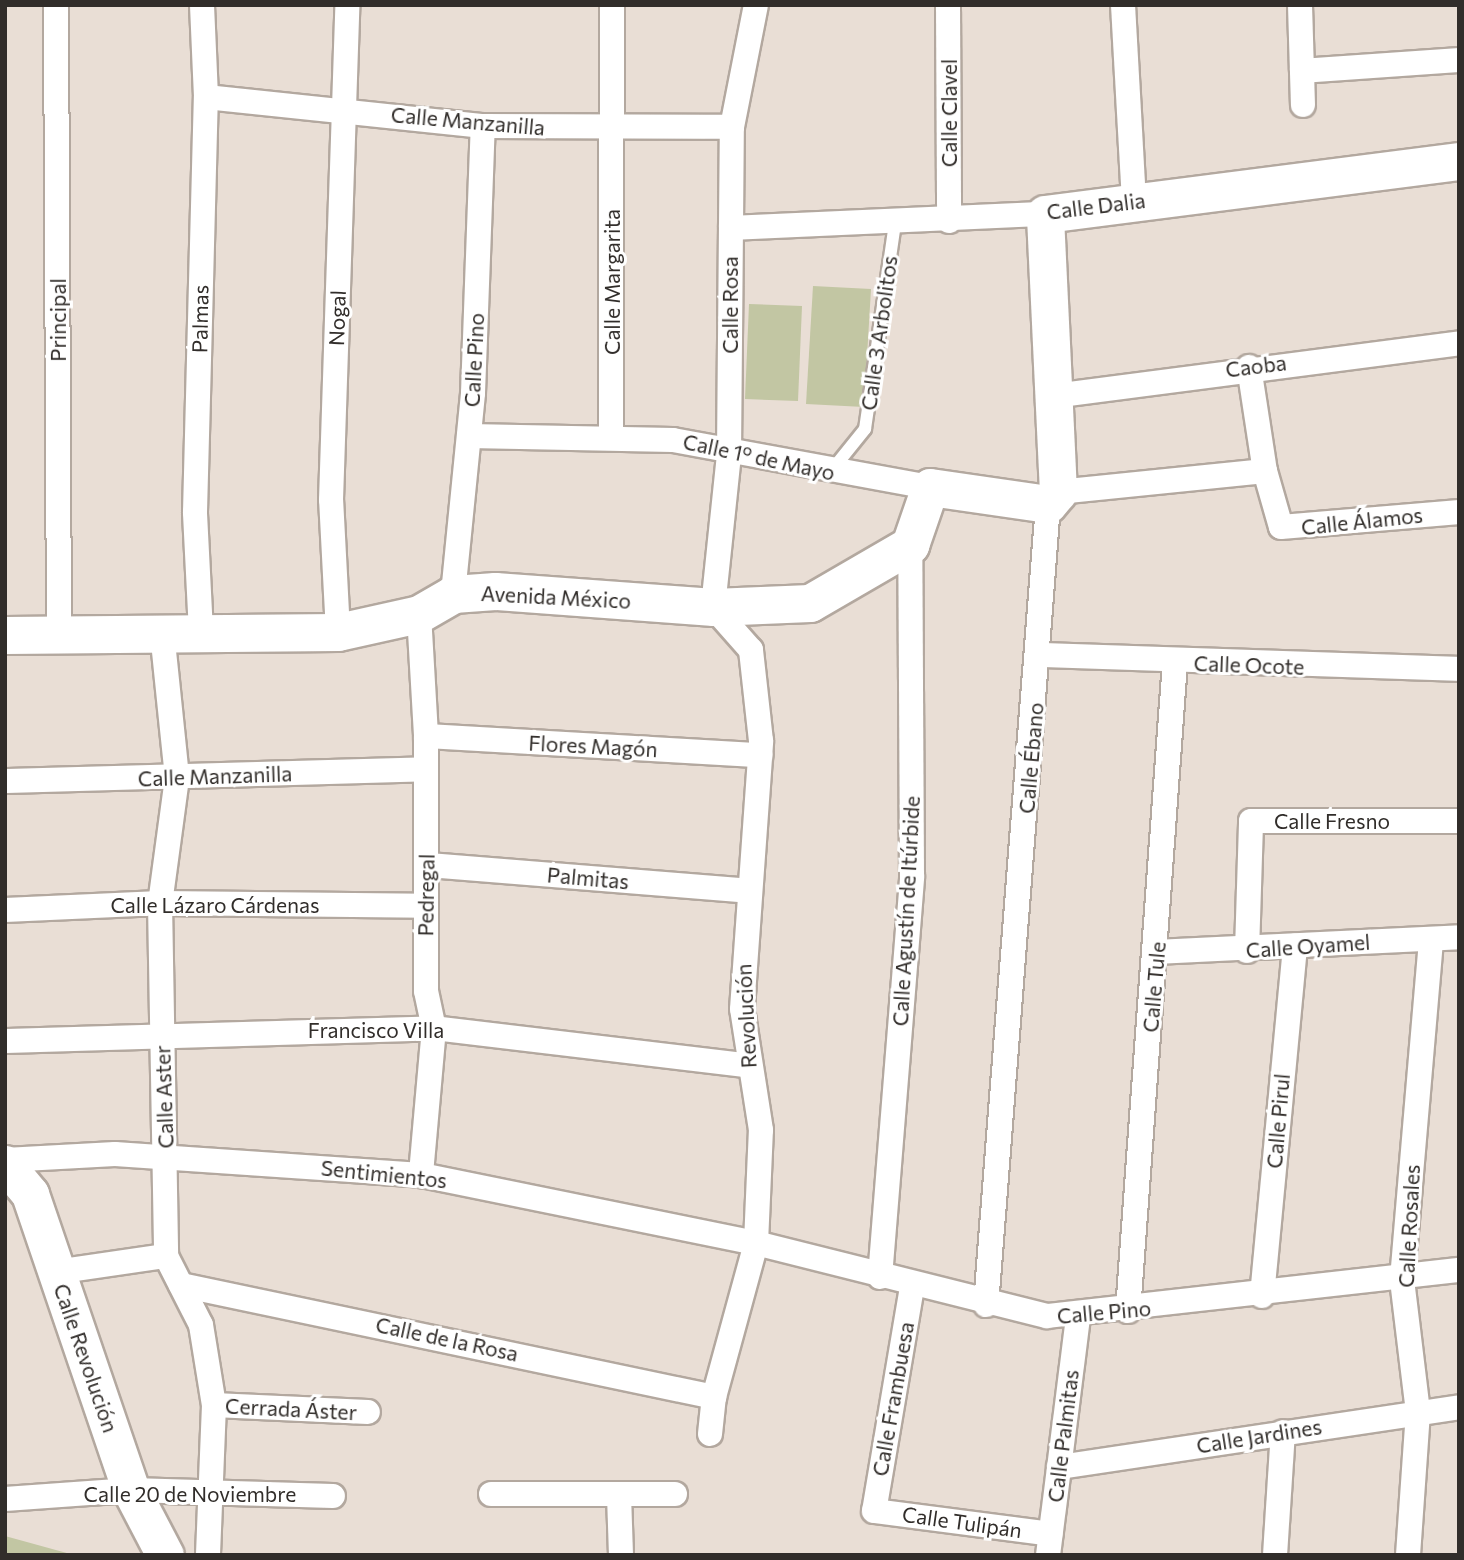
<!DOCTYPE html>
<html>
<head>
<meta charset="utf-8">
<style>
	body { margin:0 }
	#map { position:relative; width:1464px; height:1560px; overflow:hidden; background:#e9ded5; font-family:Commissioner,sans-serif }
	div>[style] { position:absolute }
	.green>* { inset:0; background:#c2c6a3 }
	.roads { filter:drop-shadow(2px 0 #b3a89f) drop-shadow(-2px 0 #b3a89f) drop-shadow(0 2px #b3a89f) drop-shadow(0 -2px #b3a89f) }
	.lane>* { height:12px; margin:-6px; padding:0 6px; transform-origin:6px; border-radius:6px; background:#fff }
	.street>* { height:24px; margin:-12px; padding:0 12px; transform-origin:12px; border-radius:12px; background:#fff }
	.secondary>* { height:37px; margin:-18.5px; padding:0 18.5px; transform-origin:18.5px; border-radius:18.5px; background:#fff }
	span { translate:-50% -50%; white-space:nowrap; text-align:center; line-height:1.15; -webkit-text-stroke:6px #fff; paint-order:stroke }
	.street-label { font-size:21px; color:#312d2a }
	.frame { position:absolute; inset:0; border:7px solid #312d2a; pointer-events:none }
</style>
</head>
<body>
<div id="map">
	<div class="green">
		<div style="clip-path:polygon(813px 286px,871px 289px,864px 407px,806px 404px)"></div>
		<div style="clip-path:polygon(749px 304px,802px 306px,798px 401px,745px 399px)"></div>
		<div style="clip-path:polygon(5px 1536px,74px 1555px,5px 1555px)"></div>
	</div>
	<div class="roads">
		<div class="lane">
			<div style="left:832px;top:470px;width:53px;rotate:-51.2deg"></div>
			<div style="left:865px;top:429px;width:208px;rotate:-81.7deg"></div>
		</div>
		<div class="street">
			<div style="left:56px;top:5px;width:629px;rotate:89.73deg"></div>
			<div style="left:948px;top:5px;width:216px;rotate:89.7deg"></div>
			<div style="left:1123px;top:5px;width:196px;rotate:86.8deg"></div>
			<div style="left:1300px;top:5px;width:100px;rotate:88.3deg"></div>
			<div style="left:1302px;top:71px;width:157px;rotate:-4deg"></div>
			<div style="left:206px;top:97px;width:279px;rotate:6deg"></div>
			<div style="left:483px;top:126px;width:249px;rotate:0.2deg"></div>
			<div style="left:731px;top:228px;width:314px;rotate:-2.6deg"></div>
			<div style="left:1249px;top:367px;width:105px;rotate:81.3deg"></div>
			<div style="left:1053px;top:396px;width:409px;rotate:-7.4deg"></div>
			<div style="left:611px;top:434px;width:429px;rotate:-89.9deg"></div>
			<div style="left:469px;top:436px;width:204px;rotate:1.1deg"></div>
			<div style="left:673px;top:440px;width:261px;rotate:10.4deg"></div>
			<div style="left:1058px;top:492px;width:208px;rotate:-5.8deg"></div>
			<div style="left:1265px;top:471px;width:58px;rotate:74.1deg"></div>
			<div style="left:1281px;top:527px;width:179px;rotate:-4.8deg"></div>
			<div style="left:453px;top:594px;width:202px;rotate:-84.3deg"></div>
			<div style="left:473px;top:393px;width:267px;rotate:-87.9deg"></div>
			<div style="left:419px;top:614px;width:122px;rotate:86.7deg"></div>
			<div style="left:426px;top:736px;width:255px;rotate:90deg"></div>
			<div style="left:426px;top:991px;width:38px;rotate:78deg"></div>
			<div style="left:434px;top:1028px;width:148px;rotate:95.1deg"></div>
			<div style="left:162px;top:632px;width:147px;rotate:84.1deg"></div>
			<div style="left:177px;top:778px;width:126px;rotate:97.7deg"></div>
			<div style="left:160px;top:903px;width:353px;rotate:89deg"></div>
			<div style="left:166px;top:1256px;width:77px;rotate:63.1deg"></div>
			<div style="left:201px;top:1325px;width:81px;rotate:80.8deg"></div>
			<div style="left:214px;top:1405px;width:150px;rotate:92.3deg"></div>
			<div style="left:201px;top:632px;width:120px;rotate:-92.9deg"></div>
			<div style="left:195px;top:512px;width:415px;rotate:-88.5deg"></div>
			<div style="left:206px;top:97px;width:92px;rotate:-92.5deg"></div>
			<div style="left:338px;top:632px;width:132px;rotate:-93deg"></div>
			<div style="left:331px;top:500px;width:495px;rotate:-88.1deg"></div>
			<div style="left:1040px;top:655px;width:419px;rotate:1.9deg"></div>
			<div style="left:426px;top:736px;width:335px;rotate:3.3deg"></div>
			<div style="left:5px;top:781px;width:419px;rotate:-1.6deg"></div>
			<div style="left:428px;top:865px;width:322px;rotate:4.6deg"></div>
			<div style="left:5px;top:910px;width:155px;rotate:-2.6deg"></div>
			<div style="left:160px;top:903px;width:265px;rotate:0.6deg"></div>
			<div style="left:1247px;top:951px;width:130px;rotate:-88.2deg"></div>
			<div style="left:1251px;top:821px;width:208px"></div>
			<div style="left:1157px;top:952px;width:302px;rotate:-2.8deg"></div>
			<div style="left:5px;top:1041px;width:429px;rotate:-1.7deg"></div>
			<div style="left:434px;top:1028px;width:314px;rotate:6.8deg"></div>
			<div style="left:5px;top:1160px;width:110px;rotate:-3.1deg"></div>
			<div style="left:115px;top:1154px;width:307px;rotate:3.9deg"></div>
			<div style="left:421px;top:1175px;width:342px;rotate:11.5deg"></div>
			<div style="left:756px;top:1243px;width:300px;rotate:14.1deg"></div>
			<div style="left:1047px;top:1316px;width:415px;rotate:-6.4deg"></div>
			<div style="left:56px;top:1272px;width:111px;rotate:-8.3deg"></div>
			<div style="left:880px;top:1277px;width:402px;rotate:-85.4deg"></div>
			<div style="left:912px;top:876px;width:331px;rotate:-90.3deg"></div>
			<div style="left:181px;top:1285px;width:545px;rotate:11.87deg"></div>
			<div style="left:912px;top:1287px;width:227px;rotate:99.6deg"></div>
			<div style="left:874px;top:1511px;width:178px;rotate:7.4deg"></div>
			<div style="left:1262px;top:1296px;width:352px;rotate:-84.6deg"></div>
			<div style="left:986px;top:1305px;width:803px;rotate:-85.57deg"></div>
			<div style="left:1128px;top:1311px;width:651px;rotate:-85.86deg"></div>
			<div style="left:214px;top:1405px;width:154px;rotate:2.6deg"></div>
			<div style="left:710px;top:1434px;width:37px;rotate:-84deg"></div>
			<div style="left:714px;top:1397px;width:160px;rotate:-74.7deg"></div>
			<div style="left:756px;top:1243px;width:113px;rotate:-87.5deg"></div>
			<div style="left:761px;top:1130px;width:122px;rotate:-98.9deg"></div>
			<div style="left:742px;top:1009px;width:269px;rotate:-85.9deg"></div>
			<div style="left:761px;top:741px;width:92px;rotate:-96.3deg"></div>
			<div style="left:751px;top:650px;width:57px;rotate:-131.5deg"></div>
			<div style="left:713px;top:607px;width:154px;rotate:-84deg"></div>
			<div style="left:729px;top:454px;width:327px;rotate:-89.5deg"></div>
			<div style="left:732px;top:127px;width:124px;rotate:-78.9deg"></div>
			<div style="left:1059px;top:1467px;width:404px;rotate:-8.5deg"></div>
			<div style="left:491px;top:1494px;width:184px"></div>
			<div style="left:619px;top:1495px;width:60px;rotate:88.1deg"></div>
			<div style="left:5px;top:1499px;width:126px;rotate:-4.1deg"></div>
			<div style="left:131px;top:1490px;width:202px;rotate:1.7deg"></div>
			<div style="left:1048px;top:1555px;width:240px;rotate:-82.8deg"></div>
			<div style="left:1275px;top:1555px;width:123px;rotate:-86.3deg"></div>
			<div style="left:1408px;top:1555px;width:143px;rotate:-86deg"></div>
			<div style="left:1418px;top:1412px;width:134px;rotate:-96.9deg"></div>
			<div style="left:1402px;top:1279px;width:341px;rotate:-85.1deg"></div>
		</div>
		<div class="secondary">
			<div style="left:5px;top:635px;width:333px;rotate:-0.5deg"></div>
			<div style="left:338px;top:632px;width:83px;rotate:-12.5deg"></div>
			<div style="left:419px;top:614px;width:39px;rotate:-30deg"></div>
			<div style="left:453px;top:594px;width:42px;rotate:-4.1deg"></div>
			<div style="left:495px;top:591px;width:219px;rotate:4.2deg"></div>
			<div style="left:713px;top:607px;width:97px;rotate:-2.4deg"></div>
			<div style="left:810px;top:603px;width:116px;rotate:-30.1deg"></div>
			<div style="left:910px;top:545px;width:61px;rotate:-71deg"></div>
			<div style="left:930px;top:487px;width:119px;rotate:8.2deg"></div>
			<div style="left:1048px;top:504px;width:16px;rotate:-50deg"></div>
			<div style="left:1058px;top:492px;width:278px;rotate:-92.7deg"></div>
			<div style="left:1045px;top:214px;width:417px;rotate:-7.3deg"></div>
			<div style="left:5px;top:1164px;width:39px;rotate:50deg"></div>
			<div style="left:30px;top:1194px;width:313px;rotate:71.2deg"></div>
			<div style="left:131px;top:1490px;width:73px;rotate:62.4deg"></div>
		</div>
	</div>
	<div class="street-label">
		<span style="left:949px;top:113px;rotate:-90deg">Calle Clavel</span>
		<span style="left:468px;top:121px;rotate:5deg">Calle Manzanilla</span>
		<span style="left:1096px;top:206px;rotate:-7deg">Calle Dalia</span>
		<span style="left:612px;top:282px;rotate:-90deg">Calle Margarita</span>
		<span style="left:730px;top:305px;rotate:-90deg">Calle Rosa</span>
		<span style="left:337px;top:318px;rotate:-88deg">Nogal</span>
		<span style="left:200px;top:319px;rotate:-89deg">Palmas</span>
		<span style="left:58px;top:320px;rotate:-90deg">Principal</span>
		<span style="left:879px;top:333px;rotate:-82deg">Calle 3 Arbolitos</span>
		<span style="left:474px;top:360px;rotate:-87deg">Calle Pino</span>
		<span style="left:1256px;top:366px;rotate:-7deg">Caoba</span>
		<span style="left:759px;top:457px;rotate:12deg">Calle 1º de Mayo</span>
		<span style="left:1362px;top:521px;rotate:-6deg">Calle Álamos</span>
		<span style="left:556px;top:597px;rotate:3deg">Avenida México</span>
		<span style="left:1249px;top:665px;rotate:2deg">Calle Ocote</span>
		<span style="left:593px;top:746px;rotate:3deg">Flores Magón</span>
		<span style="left:1031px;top:758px;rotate:-85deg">Calle Ébano</span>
		<span style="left:215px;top:776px;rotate:-2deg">Calle Manzanilla</span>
		<span style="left:1332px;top:821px">Calle Fresno</span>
		<span style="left:588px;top:878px;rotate:5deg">Palmitas</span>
		<span style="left:426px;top:895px;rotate:-89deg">Pedregal</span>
		<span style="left:215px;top:905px">Calle Lázaro Cárdenas</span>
		<span style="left:906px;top:911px;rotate:-87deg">Calle Agustín de Itúrbide</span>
		<span style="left:1308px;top:946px;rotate:-4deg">Calle Oyamel</span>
		<span style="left:1154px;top:987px;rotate:-85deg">Calle Tule</span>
		<span style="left:746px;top:1016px;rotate:-93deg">Revolución</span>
		<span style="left:376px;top:1030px">Francisco Villa</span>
		<span style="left:164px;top:1097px;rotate:-92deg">Calle Aster</span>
		<span style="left:1278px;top:1121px;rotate:-85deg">Calle Pirul</span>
		<span style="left:384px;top:1174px;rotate:6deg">Sentimientos</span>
		<span style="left:1409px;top:1226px;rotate:-87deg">Calle Rosales</span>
		<span style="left:1104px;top:1312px;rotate:-5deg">Calle Pino</span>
		<span style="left:447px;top:1339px;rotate:12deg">Calle de la Rosa</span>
		<span style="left:86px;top:1358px;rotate:71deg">Calle Revolución</span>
		<span style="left:893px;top:1399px;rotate:-80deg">Calle Frambuesa</span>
		<span style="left:291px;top:1409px;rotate:3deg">Cerrada Áster</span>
		<span style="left:1063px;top:1436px;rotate:-83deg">Calle Palmitas</span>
		<span style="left:1259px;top:1436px;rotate:-9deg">Calle Jardines</span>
		<span style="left:190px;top:1494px">Calle 20 de Noviembre</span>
		<span style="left:962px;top:1522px;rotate:8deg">Calle Tulipán</span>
	</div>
	<div class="frame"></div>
</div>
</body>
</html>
